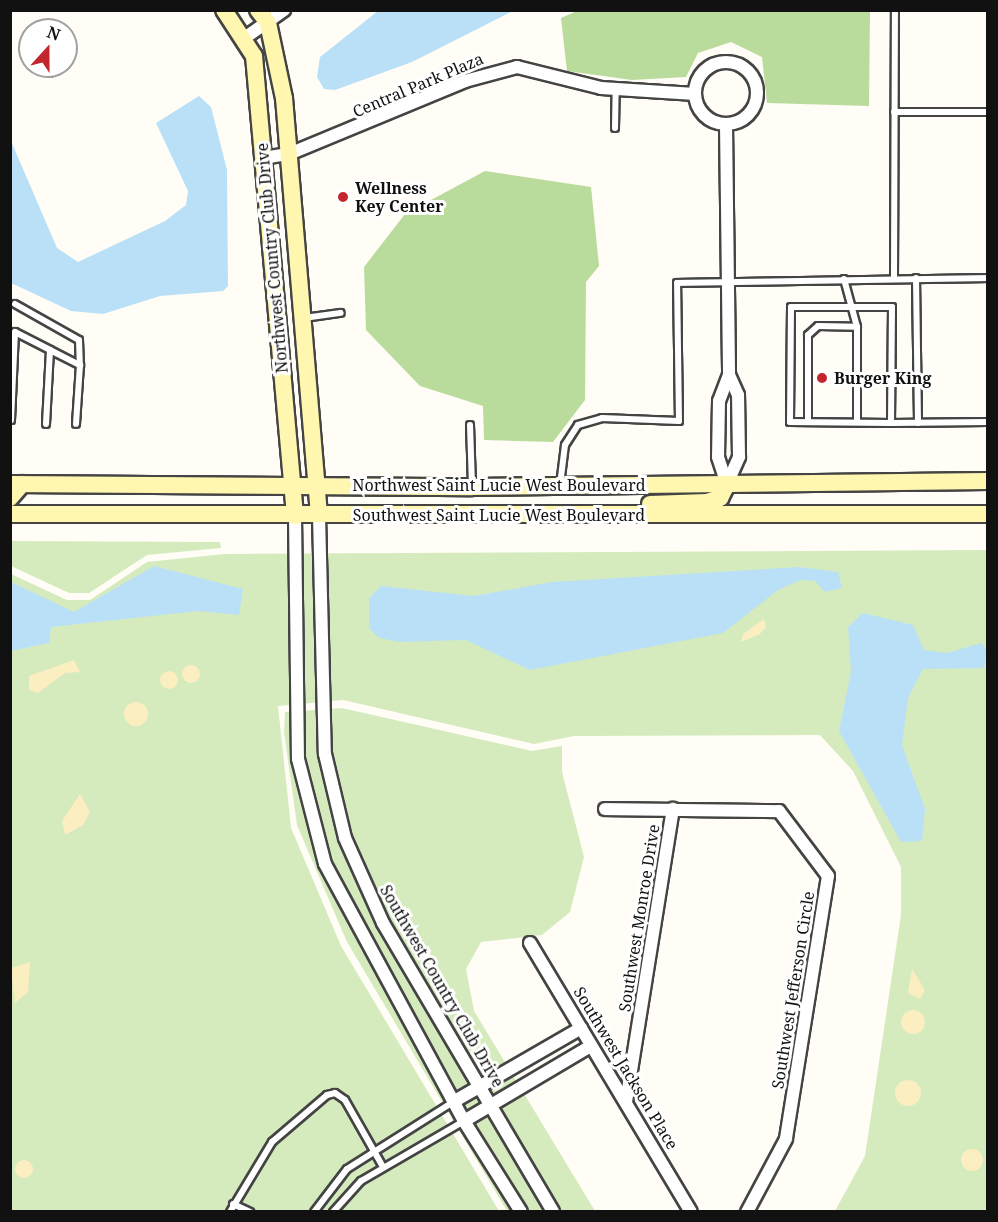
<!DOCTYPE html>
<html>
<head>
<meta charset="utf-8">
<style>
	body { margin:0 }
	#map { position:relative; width:998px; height:1222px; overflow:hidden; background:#fffdf5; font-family:"Noto Serif",serif }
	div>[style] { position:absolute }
	.green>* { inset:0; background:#d5ebbd }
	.forest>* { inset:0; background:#b9dc9c }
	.sand>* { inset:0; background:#fbeec1 }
	.round { border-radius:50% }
	.water>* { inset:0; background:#b9e0f7 }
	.roads { filter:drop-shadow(2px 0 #444) drop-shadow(-2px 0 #444) drop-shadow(0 2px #444) drop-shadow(0 -2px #444) }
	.lane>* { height:6px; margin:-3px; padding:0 3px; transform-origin:3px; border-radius:3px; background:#fff }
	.street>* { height:12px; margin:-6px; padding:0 6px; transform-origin:6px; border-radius:6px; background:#fff }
	.street>.ring { margin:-6px; padding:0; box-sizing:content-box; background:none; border:12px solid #fff; border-radius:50% }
	.secondary>* { height:16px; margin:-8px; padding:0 8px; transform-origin:8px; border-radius:8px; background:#fff6b0 }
	.dots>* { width:16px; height:16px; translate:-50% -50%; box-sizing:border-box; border:3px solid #fff; border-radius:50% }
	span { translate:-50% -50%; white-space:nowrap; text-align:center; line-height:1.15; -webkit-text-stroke:6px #fff; paint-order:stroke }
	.street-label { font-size:16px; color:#111 }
	.poi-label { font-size:16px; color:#111; font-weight:700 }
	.left { translate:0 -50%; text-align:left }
	.frame { position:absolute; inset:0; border:12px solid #111; pointer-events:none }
	.north { position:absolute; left:18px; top:18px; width:60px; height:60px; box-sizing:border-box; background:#fff; border:2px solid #a0a0a0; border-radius:50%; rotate:21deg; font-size:16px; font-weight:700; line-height:24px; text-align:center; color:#111 }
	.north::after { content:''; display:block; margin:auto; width:21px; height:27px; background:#c4262e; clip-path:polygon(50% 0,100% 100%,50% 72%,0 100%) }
</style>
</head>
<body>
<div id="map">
	<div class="green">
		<div style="clip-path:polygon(10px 541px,220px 542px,221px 548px,147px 555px,89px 593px,69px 593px,11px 566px)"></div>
		<div style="clip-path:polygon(987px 550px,987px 1211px,835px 1211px,865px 1156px,901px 915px,901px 867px,853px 771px,820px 735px,574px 736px,534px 744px,343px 700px,278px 706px,291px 828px,341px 946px,499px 1211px,11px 1211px,11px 574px,67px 600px,90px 600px,147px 562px,225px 554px)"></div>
		<div style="clip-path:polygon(342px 708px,532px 751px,562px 746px,562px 772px,584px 857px,570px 912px,542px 935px,481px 942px,466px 969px,474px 1011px,595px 1211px,507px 1211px,347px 942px,297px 825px,284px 732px,285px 712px)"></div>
	</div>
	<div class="forest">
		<div style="clip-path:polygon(577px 11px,870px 11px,869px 106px,767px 103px,762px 57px,731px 42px,698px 53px,686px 77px,632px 80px,567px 71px,561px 18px)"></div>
		<div style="clip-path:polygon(485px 171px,591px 187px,599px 266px,586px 282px,585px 400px,553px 442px,484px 440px,483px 406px,420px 386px,366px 330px,364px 267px,405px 214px)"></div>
	</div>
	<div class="sand">
		<div style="clip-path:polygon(764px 619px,766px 627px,760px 634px,741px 642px,743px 634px)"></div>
		<div style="clip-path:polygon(74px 660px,80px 672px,65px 673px,38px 693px,29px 690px,29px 676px)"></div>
		<div class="round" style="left:182px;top:665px;width:18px;height:18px"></div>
		<div class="round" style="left:160px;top:671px;width:18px;height:18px"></div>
		<div class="round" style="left:124px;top:702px;width:24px;height:24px"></div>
		<div style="clip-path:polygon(80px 794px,90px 812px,83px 825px,65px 835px,62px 821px)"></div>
		<div style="clip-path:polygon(30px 962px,28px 992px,15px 1003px,11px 968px)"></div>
		<div style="clip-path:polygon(912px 969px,925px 990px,920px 999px,908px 993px)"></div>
		<div class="round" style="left:901px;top:1010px;width:24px;height:24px"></div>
		<div class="round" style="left:895px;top:1080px;width:26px;height:26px"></div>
		<div class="round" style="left:961px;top:1149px;width:22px;height:22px"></div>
		<div class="round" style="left:15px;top:1160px;width:18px;height:18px"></div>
	</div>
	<div class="water">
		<div style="clip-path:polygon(378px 11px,378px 10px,513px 11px,412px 62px,335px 90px,324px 89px,317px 77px,320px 57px)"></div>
		<div style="clip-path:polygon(199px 96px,211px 107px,227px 170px,228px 286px,223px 291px,160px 296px,103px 314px,71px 311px,11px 283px,11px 141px,57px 248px,78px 262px,165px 221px,186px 205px,188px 191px,156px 123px)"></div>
		<div style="clip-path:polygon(154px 566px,243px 589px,239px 615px,198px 611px,51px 627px,49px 643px,11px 651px,11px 582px,74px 612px)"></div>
		<div style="clip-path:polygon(799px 567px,838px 572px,842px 588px,825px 592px,815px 581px,801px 580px,778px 590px,723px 633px,530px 670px,466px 640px,400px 642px,379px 638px,369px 628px,369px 598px,381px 586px,474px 596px,552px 582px)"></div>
		<div style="clip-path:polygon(863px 613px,913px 625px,924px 650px,947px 653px,981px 643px,987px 650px,984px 668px,923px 669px,908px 698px,902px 745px,925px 809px,922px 841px,901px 842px,839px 731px,851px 672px,848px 627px)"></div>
	</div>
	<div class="roads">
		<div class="lane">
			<div style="left:894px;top:112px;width:94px"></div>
			<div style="left:615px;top:128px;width:39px;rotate:-89deg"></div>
			<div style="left:894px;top:278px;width:268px;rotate:-89.8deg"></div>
			<div style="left:916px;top:278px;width:145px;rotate:89.2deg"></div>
			<div style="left:844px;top:279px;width:50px;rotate:74.8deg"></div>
			<div style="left:857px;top:327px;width:95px;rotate:90deg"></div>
			<div style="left:15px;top:304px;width:73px;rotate:29.4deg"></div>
			<div style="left:79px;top:340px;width:25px;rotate:88deg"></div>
			<div style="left:791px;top:307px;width:101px"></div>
			<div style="left:892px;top:307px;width:116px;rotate:90.5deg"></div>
			<div style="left:891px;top:423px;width:101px;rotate:-179.4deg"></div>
			<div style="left:790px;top:422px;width:115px;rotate:-89.5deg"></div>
			<div style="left:304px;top:318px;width:37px;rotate:-8deg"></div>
			<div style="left:50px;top:350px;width:34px;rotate:27deg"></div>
			<div style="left:80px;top:365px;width:59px;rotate:93.9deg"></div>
			<div style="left:11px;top:420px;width:88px;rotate:-87.4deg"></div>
			<div style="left:15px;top:332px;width:39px;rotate:27deg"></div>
			<div style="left:50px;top:350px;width:74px;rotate:93.1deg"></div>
			<div style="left:808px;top:422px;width:87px;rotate:-90deg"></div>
			<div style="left:808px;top:335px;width:13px;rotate:-42deg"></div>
			<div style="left:818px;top:326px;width:39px;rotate:1deg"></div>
			<div style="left:891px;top:423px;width:97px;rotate:-0.6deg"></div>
			<div style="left:470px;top:425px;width:61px;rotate:88.1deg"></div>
			<div style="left:560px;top:485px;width:40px;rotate:-82.9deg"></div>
			<div style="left:565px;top:445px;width:24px;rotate:-57deg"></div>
			<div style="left:578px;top:425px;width:25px;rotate:-16deg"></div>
			<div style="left:602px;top:418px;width:77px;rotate:2.2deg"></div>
			<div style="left:679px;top:421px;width:138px;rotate:-90.8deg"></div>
			<div style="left:677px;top:283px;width:311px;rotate:-0.9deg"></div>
			<div style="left:233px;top:1204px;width:19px;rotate:25deg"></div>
			<div style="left:230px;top:1212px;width:82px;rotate:-59deg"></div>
			<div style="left:272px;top:1142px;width:72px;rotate:-40.5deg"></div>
			<div style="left:327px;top:1095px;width:8px;rotate:-14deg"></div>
			<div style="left:335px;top:1093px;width:12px;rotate:35deg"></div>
			<div style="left:345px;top:1100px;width:77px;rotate:60.4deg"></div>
			<div style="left:314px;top:1212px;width:54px;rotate:-52.5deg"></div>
			<div style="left:347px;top:1169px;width:125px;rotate:-32.3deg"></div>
			<div style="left:333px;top:1212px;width:42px;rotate:-47.9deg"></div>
			<div style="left:361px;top:1181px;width:119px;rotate:-30.2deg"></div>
		</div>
		<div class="street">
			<div style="left:246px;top:37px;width:47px;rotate:-35.4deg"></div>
			<div class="ring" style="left:695px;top:62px;width:50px;height:50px"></div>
			<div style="left:726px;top:124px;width:251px;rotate:89.3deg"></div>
			<div style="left:729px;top:375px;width:28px;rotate:111deg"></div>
			<div style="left:719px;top:401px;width:56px;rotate:91deg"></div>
			<div style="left:718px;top:457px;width:28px;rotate:72deg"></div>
			<div style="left:263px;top:158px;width:26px;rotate:-9deg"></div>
			<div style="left:289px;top:154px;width:191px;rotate:-22.5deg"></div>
			<div style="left:465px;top:81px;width:54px;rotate:-15.1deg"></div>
			<div style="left:517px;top:67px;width:87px;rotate:14deg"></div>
			<div style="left:601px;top:88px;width:94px;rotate:3.7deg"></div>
			<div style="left:727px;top:484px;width:30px;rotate:-66deg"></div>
			<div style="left:739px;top:457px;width:62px;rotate:-90.9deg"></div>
			<div style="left:738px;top:395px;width:22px;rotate:-114deg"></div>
			<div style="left:319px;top:515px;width:239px;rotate:88.6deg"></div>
			<div style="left:325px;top:754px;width:86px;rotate:76.6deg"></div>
			<div style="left:345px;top:838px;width:93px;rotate:65.9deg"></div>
			<div style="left:383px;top:923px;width:335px;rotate:59.5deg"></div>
			<div style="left:295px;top:516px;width:243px;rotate:89.3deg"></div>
			<div style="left:298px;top:759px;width:108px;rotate:75.6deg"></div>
			<div style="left:325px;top:864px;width:292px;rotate:61.6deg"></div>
			<div style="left:464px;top:1121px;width:107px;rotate:57.9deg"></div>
			<div style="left:605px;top:809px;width:174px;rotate:0.7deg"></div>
			<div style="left:779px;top:811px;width:81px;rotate:53deg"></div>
			<div style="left:828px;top:876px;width:266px;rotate:99.1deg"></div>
			<div style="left:786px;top:1139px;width:83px;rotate:118.1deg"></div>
			<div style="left:530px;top:943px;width:313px;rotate:59.1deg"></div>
			<div style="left:453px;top:1102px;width:148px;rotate:-30deg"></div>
			<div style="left:626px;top:1102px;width:297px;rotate:-80.9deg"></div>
			<div style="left:464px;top:1121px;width:147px;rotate:-30.6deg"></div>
		</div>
		<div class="secondary">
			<div style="left:224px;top:10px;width:55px;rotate:56.9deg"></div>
			<div style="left:254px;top:56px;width:462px;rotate:84.9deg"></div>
			<div style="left:258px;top:10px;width:16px;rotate:52deg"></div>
			<div style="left:268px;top:23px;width:77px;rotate:78deg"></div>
			<div style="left:284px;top:98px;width:418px;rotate:85.2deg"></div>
			<div style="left:10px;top:484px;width:462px;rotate:0.4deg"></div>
			<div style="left:472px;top:487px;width:516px;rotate:-0.67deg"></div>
			<div style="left:10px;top:498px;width:18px;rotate:-49deg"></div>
			<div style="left:650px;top:504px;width:57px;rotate:-2deg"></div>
			<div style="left:707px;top:502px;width:14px;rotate:-17deg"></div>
			<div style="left:720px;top:498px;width:16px;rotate:-63deg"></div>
			<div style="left:10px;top:514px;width:978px"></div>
		</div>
	</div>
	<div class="dots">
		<div style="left:343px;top:197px;background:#c4262e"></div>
		<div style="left:822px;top:378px;background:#c4262e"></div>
	</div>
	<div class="street-label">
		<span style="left:418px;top:85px;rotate:-23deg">Central Park Plaza</span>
		<span style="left:272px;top:258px;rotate:-95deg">Northwest Country Club Drive</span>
		<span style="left:499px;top:485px">Northwest Saint Lucie West Boulevard</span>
		<span style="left:499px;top:515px">Southwest Saint Lucie West Boulevard</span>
		<span style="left:639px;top:918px;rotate:-81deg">Southwest Monroe Drive</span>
		<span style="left:442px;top:986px;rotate:60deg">Southwest Country Club Drive</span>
		<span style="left:793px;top:990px;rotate:-81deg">Southwest Jefferson Circle</span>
		<span style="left:626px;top:1068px;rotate:59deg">Southwest Jackson Place</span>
	</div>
	<div class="poi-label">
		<span class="left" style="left:355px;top:197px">Wellness<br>Key Center</span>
		<span class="left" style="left:834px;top:378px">Burger King</span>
	</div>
	<div class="frame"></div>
	<div class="north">N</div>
</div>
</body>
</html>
